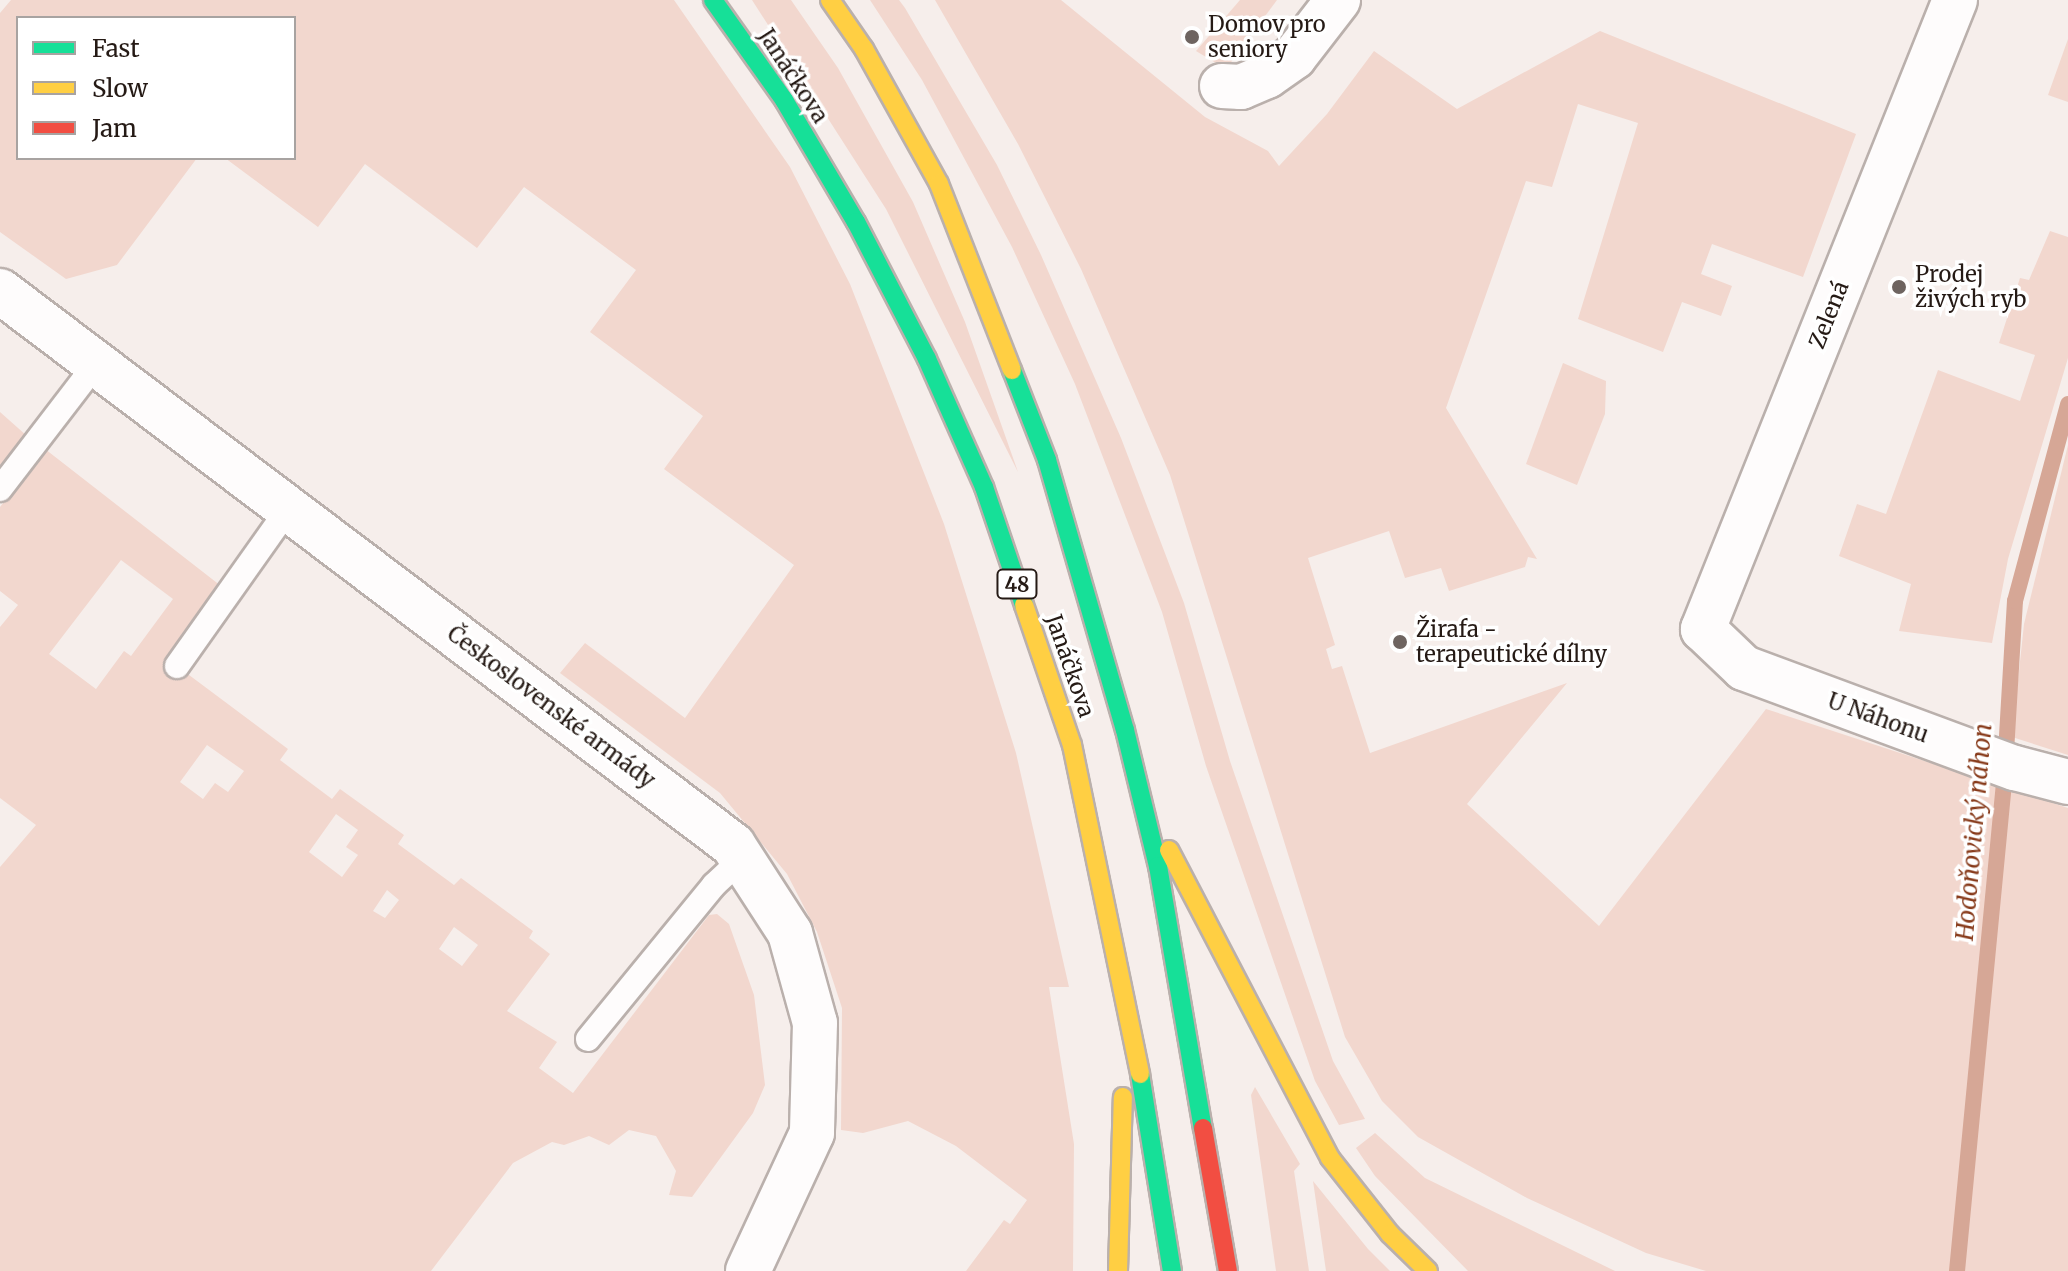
<!DOCTYPE html>
<html>
<head>
<meta charset="utf-8">
<style>
	body { margin:0 }
	#map { position:relative; width:2068px; height:1271px; overflow:hidden; background:#f6eeeb; font-family:Merriweather,serif }
	div>[style] { position:absolute }
	.green>* { inset:0; background:#f2d7ce }
	.stream>* { height:16px; margin:-8px; padding:0 8px; transform-origin:8px; border-radius:8px; background:#d6a796 }
	.roads { filter:drop-shadow(2px 0 #bab0ac) drop-shadow(-2px 0 #bab0ac) drop-shadow(0 2px #bab0ac) drop-shadow(0 -2px #bab0ac) }
	.lane>* { height:24px; margin:-12px; padding:0 12px; transform-origin:12px; border-radius:12px; background:#fefcfc }
	.street>* { height:44px; margin:-22px; padding:0 22px; transform-origin:22px; border-radius:22px; background:#fefcfc }
	.fast>* { height:18px; margin:-9px; padding:0 9px; transform-origin:9px; border-radius:9px; background:#16e098 }
	.slow>* { height:18px; margin:-9px; padding:0 9px; transform-origin:9px; border-radius:9px; background:#ffcf43 }
	.jam>* { height:18px; margin:-9px; padding:0 9px; transform-origin:9px; border-radius:9px; background:#f24e42 }
	.dots>* { width:22px; height:22px; translate:-50% -50%; box-sizing:border-box; border:4px solid #fff; border-radius:50% }
	span { translate:-50% -50%; white-space:nowrap; text-align:center; line-height:1.15; -webkit-text-stroke:7px #fff; paint-order:stroke }
	.shield-label span { padding:2px 6px; background:#fff; border:2px solid; border-radius:6px; -webkit-text-stroke-width:0 }
	.shield-label { font-size:20px; color:#251a15; font-weight:700 }
	.poi-label { font-size:22px; color:#251a15 }
	.left { translate:0 -50%; text-align:left }
	.street-label { font-size:22px; color:#251a15 }
	.water-label { font-size:24px; color:#873a1a; font-style:italic }
	.legend { position:absolute; left:16px; top:16px; width:280px; height:144px; box-sizing:border-box; background:#fff; border:2px solid #a8a3a1; margin:0; padding:10px 14px; list-style:none; font-size:24px; color:#251a15 }
	.legend li { display:flex; align-items:center; gap:16px; height:40px }
	.legend b { width:40px; border:2px solid #a8a3a1 }
</style>
</head>
<body>
<div id="map">
	<div class="green">
		<div style="clip-path:polygon(11px 0,674px 0,790px 167px,850px 284px,944px 524px,1016px 753px,1069px 987px,1049px 987px,1074px 1144px,1073px 1271px,966px 1271px,1004px 1220px,1010px 1224px,1027px 1200px,956px 1146px,908px 1121px,863px 1133px,841px 1130px,842px 1008px,817px 932px,787px 874px,720px 793px,560px 673px,585px 643px,685px 718px,794px 565px,664px 469px,703px 416px,590px 332px,636px 270px,524px 187px,477px 248px,365px 164px,318px 227px,225px 158px,294px 158px,294px 18px,18px 18px,18px 158px,197px 158px,117px 265px,66px 279px,0 232px,0 13px)"></div>
		<div style="clip-path:polygon(752px 0,791px 0,838px 68px,913px 202px,965px 322px,1018px 472px,886px 209px)"></div>
		<div style="clip-path:polygon(870px 0,899px 0,905px 8px,997px 165px,1041px 255px,1121px 438px,1184px 603px,1230px 761px,1333px 1061px,1365px 1119px,1339px 1125px,1315px 1081px,1206px 766px,1162px 612px,1075px 384px,1012px 247px,922px 80px)"></div>
		<div style="clip-path:polygon(935px 0,1061px 0,1205px 117px,1268px 151px,1279px 166px,1327px 114px,1374px 51px,1457px 109px,1600px 31px,1856px 134px,1803px 277px,1712px 244px,1701px 274px,1732px 286px,1721px 316px,1682px 302px,1663px 352px,1578px 319px,1638px 123px,1578px 104px,1552px 187px,1526px 181px,1446px 408px,1537px 559px,1528px 557px,1525px 567px,1449px 591px,1441px 568px,1405px 578px,1389px 531px,1308px 558px,1335px 645px,1326px 649px,1332px 669px,1342px 666px,1370px 753px,1567px 683px,1467px 804px,1599px 926px,1766px 709px,2068px 808px,2068px 1271px,1706px 1271px,1646px 1253px,1527px 1198px,1418px 1137px,1382px 1101px,1345px 1037px,1170px 475px,1081px 269px,1018px 144px)"></div>
		<div style="clip-path:polygon(1240px 0,1277px 0,1226px 69px,1196px 51px)"></div>
		<div style="clip-path:polygon(2068px 39px,2068px 102px,2048px 95px)"></div>
		<div style="clip-path:polygon(2050px 231px,2068px 237px,2068px 358px,2008px 559px,1992px 643px,1899px 631px,1911px 584px,1839px 556px,1857px 504px,1886px 514px,1938px 370px,2020px 401px,2035px 355px,1999px 343px,2020px 278px,2029px 280px)"></div>
		<div style="clip-path:polygon(1563px 363px,1606px 381px,1605px 414px,1577px 485px,1526px 464px)"></div>
		<div style="clip-path:polygon(0 412px,27px 436px,0 470px)"></div>
		<div style="clip-path:polygon(2068px 445px,2068px 755px,2012px 737px,2024px 624px)"></div>
		<div style="clip-path:polygon(evenodd,45px 449px,221px 586px,177px 666px,288px 749px,280px 760px,332px 799px,340px 789px,404px 835px,398px 844px,454px 885px,461px 878px,533px 931px,529px 938px,550px 954px,507px 1011px,557px 1042px,539px 1068px,573px 1093px,709px 915px,717px 914px,729px 924px,754px 995px,765px 1085px,753px 1113px,692px 1197px,669px 1195px,676px 1171px,656px 1136px,629px 1130px,609px 1145px,589px 1136px,564px 1145px,552px 1142px,513px 1163px,431px 1271px,0 1271px,0 867px,36px 825px,0 798px,0 627px,18px 605px,0 591px,0 507px,45px 449px,121px 560px,173px 599px,131px 656px,124px 651px,96px 689px,49px 654px,121px 560px,45px 449px,207px 745px,244px 771px,228px 792px,215px 783px,203px 799px,180px 782px,207px 745px,45px 449px,336px 814px,358px 830px,346px 847px,358px 855px,342px 877px,309px 852px,336px 814px,45px 449px,387px 890px,399px 900px,385px 918px,373px 911px,387px 890px,45px 449px,454px 927px,478px 945px,462px 966px,439px 949px,454px 927px)"></div>
		<div style="clip-path:polygon(1255px 1087px,1300px 1164px,1294px 1171px,1309px 1271px,1276px 1271px,1251px 1095px)"></div>
		<div style="clip-path:polygon(1375px 1133px,1425px 1178px,1615px 1271px,1468px 1271px,1375px 1176px,1356px 1148px)"></div>
		<div style="clip-path:polygon(1313px 1181px,1368px 1249px,1390px 1271px,1326px 1271px)"></div>
	</div>
	<div class="stream">
		<div style="left:1957px;top:1271px;width:487px;rotate:-84.5deg"></div>
		<div style="left:2004px;top:786px;width:185px;rotate:-86.6deg"></div>
		<div style="left:2015px;top:601px;width:204px;rotate:-74.9deg"></div>
	</div>
	<div class="roads">
		<div class="lane">
			<div style="left:0;top:489px;width:158px;rotate:-52.5deg"></div>
			<div style="left:177px;top:666px;width:194px;rotate:-54.7deg"></div>
			<div style="left:588px;top:1039px;width:199px;rotate:-50.7deg"></div>
			<div style="left:714px;top:885px;width:38px;rotate:-43deg"></div>
		</div>
		<div class="street">
			<div style="left:1955px;top:0;width:678px;rotate:111.83deg"></div>
			<div style="left:1703px;top:629px;width:57px;rotate:43.6deg"></div>
			<div style="left:1744px;top:668px;width:289px;rotate:20.3deg"></div>
			<div style="left:2015px;top:768px;width:55px;rotate:14.8deg"></div>
			<div style="left:1222px;top:86px;width:19px;rotate:3deg"></div>
			<div style="left:1241px;top:87px;width:28px;rotate:-23deg"></div>
			<div style="left:1267px;top:76px;width:33px;rotate:-35deg"></div>
			<div style="left:1294px;top:57px;width:72px;rotate:-52.3deg"></div>
			<div style="left:0;top:291px;width:919px;rotate:37.08deg"></div>
			<div style="left:733px;top:845px;width:105px;rotate:57.1deg"></div>
			<div style="left:790px;top:933px;width:93px;rotate:74.5deg"></div>
			<div style="left:815px;top:1023px;width:110px;rotate:91.6deg"></div>
			<div style="left:812px;top:1133px;width:152px;rotate:114.9deg"></div>
		</div>
		<div class="fast">
			<div style="left:713px;top:0;width:123px;rotate:54.6deg"></div>
			<div style="left:784px;top:100px;width:142px;rotate:59.5deg"></div>
			<div style="left:856px;top:222px;width:154px;rotate:62.6deg"></div>
			<div style="left:927px;top:359px;width:140px;rotate:66deg"></div>
			<div style="left:984px;top:487px;width:125px;rotate:71.3deg"></div>
			<div style="left:1012px;top:370px;width:97px;rotate:68.7deg"></div>
			<div style="left:1047px;top:460px;width:281px;rotate:73.9deg"></div>
			<div style="left:1125px;top:730px;width:140px;rotate:76.4deg"></div>
			<div style="left:1158px;top:866px;width:266px;rotate:80.3deg"></div>
			<div style="left:1140px;top:1074px;width:200px;rotate:80.8deg"></div>
		</div>
		<div class="slow">
			<div style="left:830px;top:0;width:60px;rotate:55.2deg"></div>
			<div style="left:864px;top:49px;width:154px;rotate:60.9deg"></div>
			<div style="left:939px;top:184px;width:200px;rotate:68.6deg"></div>
			<div style="left:1024px;top:605px;width:148px;rotate:71.1deg"></div>
			<div style="left:1072px;top:745px;width:336px;rotate:78.3deg"></div>
			<div style="left:1169px;top:850px;width:348px;rotate:62.4deg"></div>
			<div style="left:1330px;top:1158px;width:97px;rotate:51.7deg"></div>
			<div style="left:1390px;top:1234px;width:53px;rotate:44.2deg"></div>
			<div style="left:1118px;top:1271px;width:174px;rotate:-88.4deg"></div>
		</div>
		<div class="jam">
			<div style="left:1203px;top:1128px;width:145px;rotate:80.1deg"></div>
		</div>
	</div>
	<div class="dots">
		<div style="left:1192px;top:37px;background:#6e6460"></div>
		<div style="left:1899px;top:287px;background:#6e6460"></div>
		<div style="left:1400px;top:642px;background:#6e6460"></div>
	</div>
	<div class="shield-label">
		<span style="left:1017px;top:584px">48</span>
	</div>
	<div class="poi-label">
		<span class="left" style="left:1208px;top:37px">Domov pro<br>seniory</span>
		<span class="left" style="left:1915px;top:287px">Prodej<br>živých ryb</span>
		<span class="left" style="left:1416px;top:642px">Žirafa -<br>terapeutické dílny</span>
	</div>
	<div class="street-label">
		<span style="left:793px;top:76px;rotate:57deg">Janáčkova</span>
		<span style="left:1829px;top:315px;rotate:-68deg">Zelená</span>
		<span style="left:1070px;top:666px;rotate:71deg">Janáčkova</span>
		<span style="left:551px;top:707px;rotate:37deg">Československé armády</span>
		<span style="left:1878px;top:718px;rotate:20deg">U Náhonu</span>
	</div>
	<div class="water-label">
		<span style="left:1974px;top:832px;rotate:-85deg">Hodoňovický náhon</span>
	</div>
	<ul class="legend">
	<li><b style="height:10px;background:#16e098"></b>Fast</li>
	<li><b style="height:10px;background:#ffcf43"></b>Slow</li>
	<li><b style="height:10px;background:#f24e42"></b>Jam</li>
	</ul>
</div>
</body>
</html>
